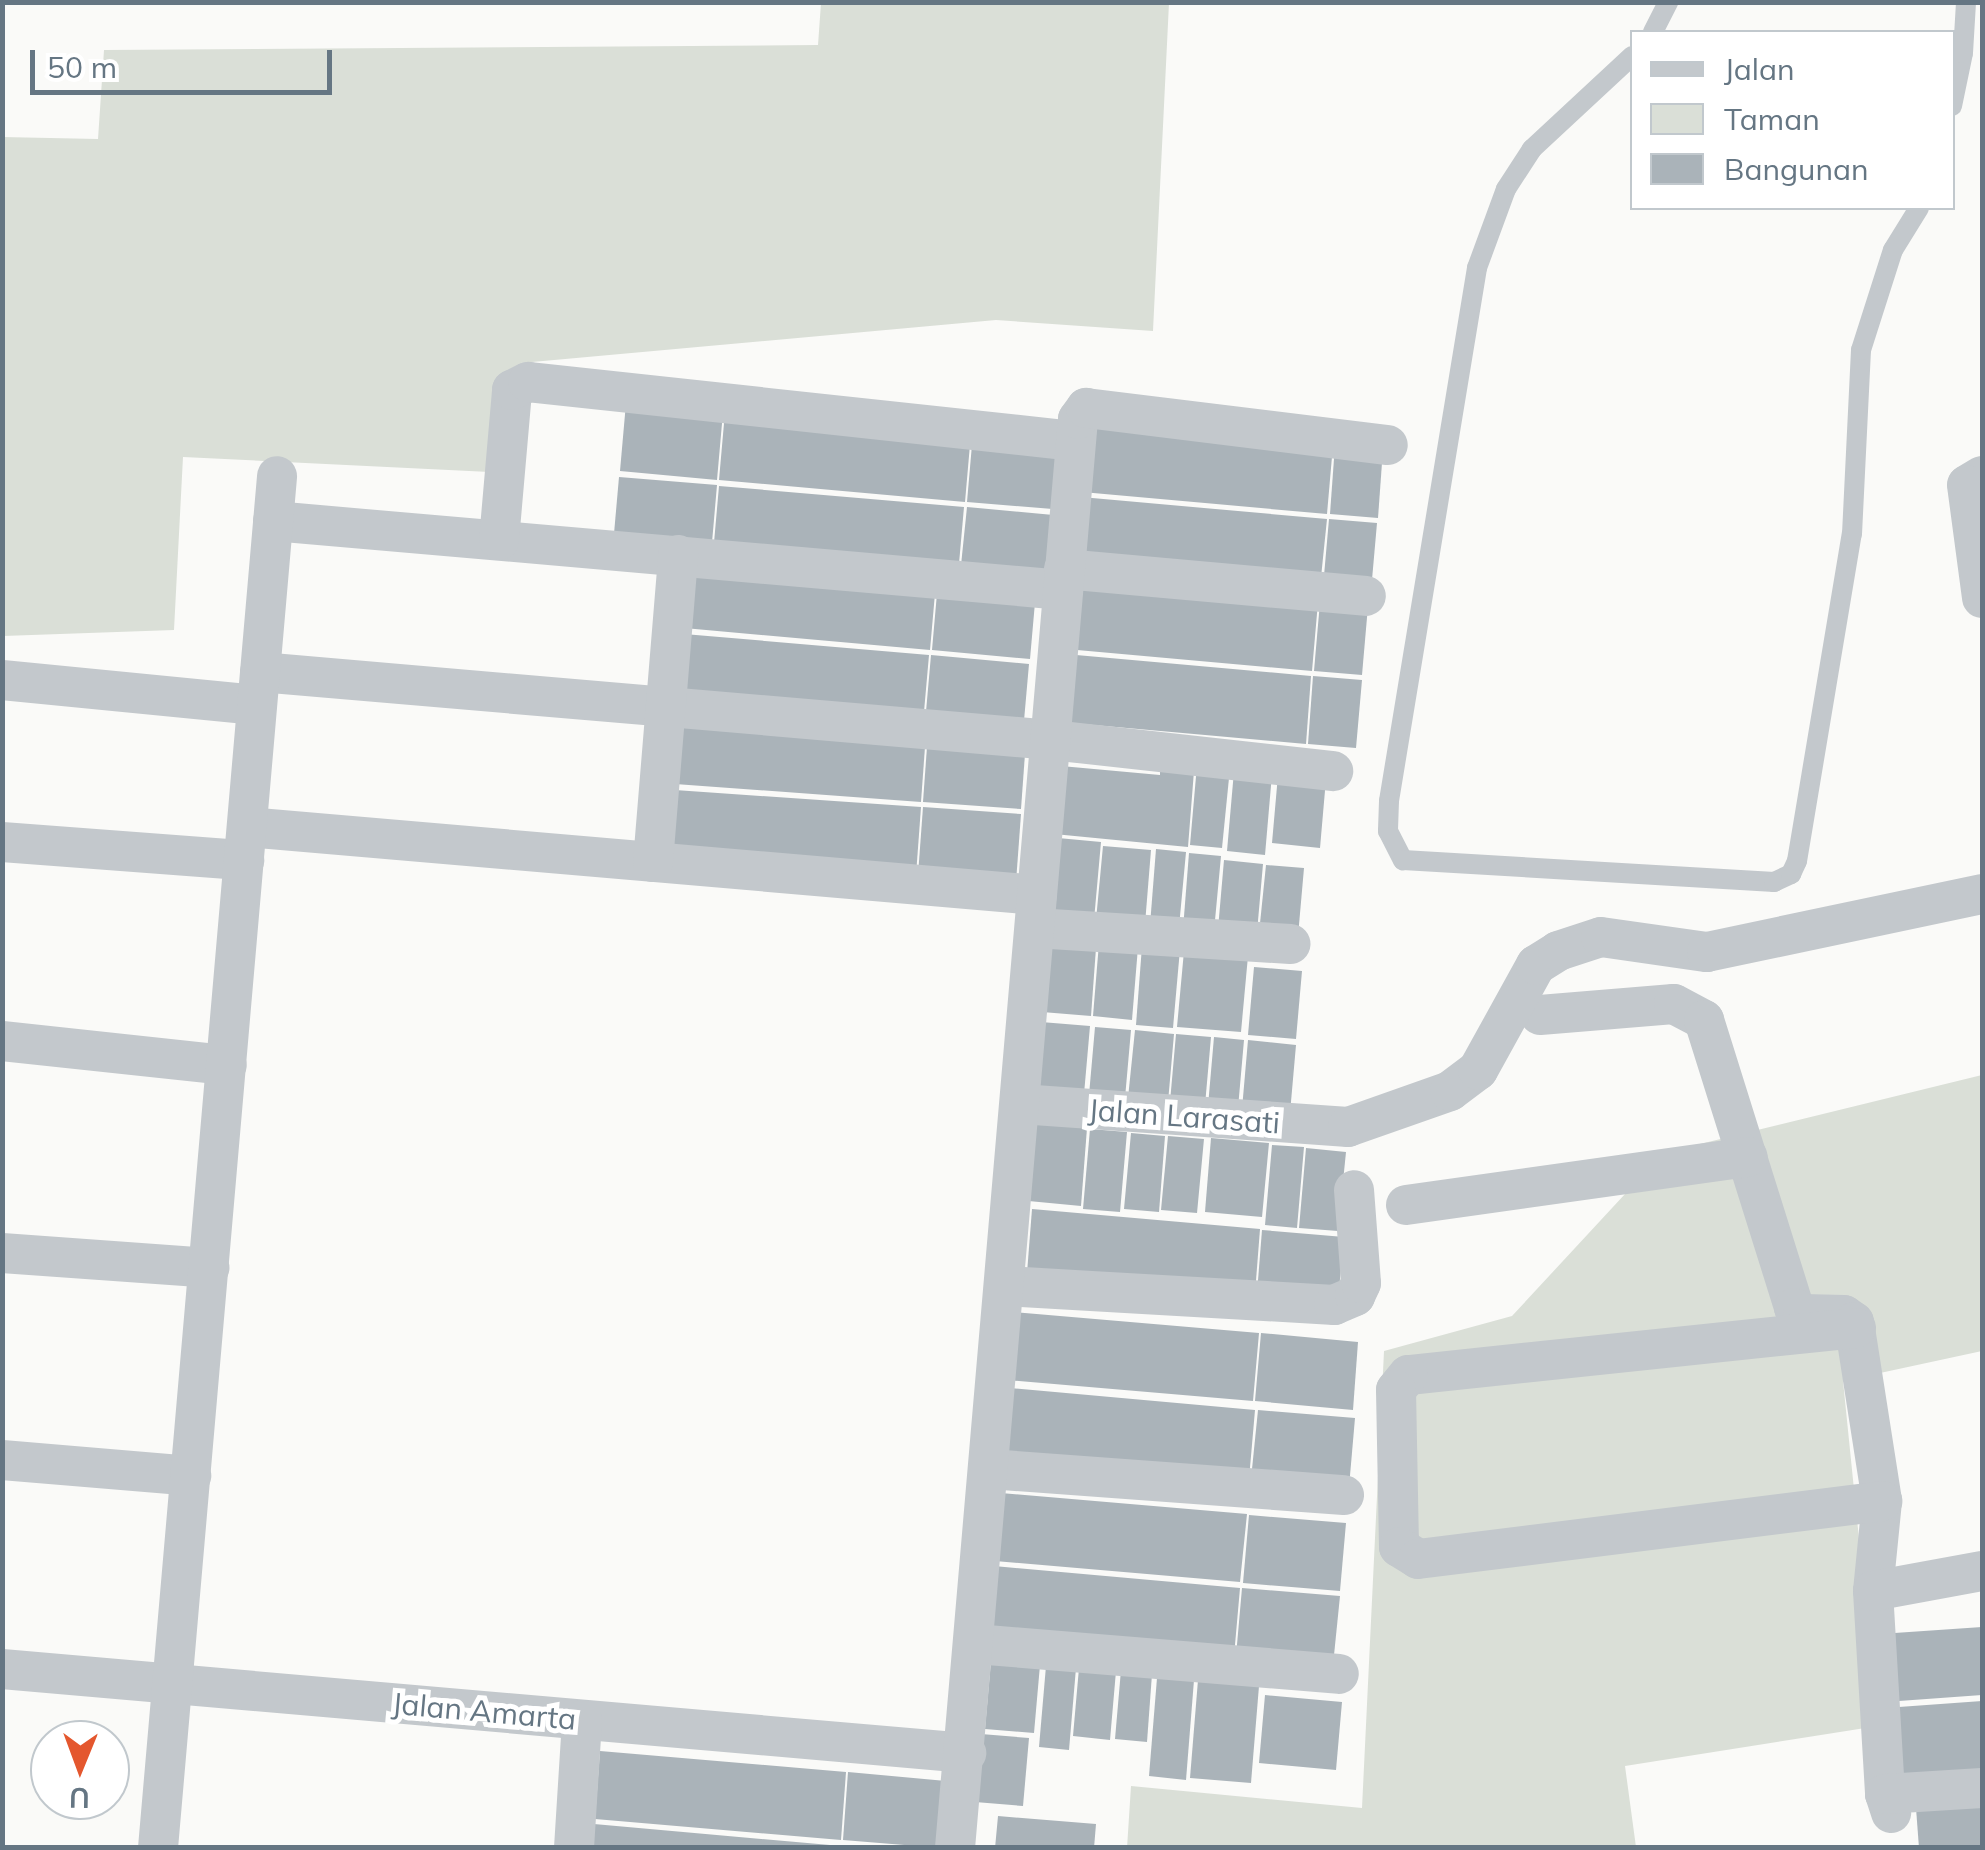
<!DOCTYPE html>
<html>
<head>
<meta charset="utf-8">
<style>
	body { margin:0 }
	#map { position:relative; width:1985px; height:1850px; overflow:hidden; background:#fafaf8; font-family:Mulish,sans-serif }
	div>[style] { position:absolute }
	.green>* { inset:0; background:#dadfd7 }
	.building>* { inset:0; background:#aab3b9 }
	.service>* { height:20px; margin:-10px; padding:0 10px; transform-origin:10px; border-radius:10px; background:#c3c8cc }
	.minor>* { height:40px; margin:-20px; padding:0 20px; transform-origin:20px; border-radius:20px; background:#c3c8cc }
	span { translate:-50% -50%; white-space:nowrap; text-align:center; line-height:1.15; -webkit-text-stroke:10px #fff; paint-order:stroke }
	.street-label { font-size:30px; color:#657683 }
	.frame { position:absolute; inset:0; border:5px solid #657683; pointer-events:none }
	.legend { position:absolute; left:1630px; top:30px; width:325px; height:180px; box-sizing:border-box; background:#fff; border:2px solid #c1c8cd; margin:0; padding:12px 18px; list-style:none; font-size:30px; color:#657683 }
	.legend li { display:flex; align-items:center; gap:20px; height:50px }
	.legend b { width:50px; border:2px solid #c1c8cd }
	.north { position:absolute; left:30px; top:1720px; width:100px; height:100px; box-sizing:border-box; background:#fff; border:2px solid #c1c8cd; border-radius:50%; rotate:181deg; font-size:28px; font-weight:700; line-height:40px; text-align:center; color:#657683 }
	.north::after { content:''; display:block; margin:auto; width:35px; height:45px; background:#e4572e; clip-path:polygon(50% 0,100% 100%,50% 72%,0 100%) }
	.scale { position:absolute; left:30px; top:50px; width:302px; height:45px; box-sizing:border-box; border:5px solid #657683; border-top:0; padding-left:12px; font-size:30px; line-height:35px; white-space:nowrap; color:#657683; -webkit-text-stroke:8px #fff; paint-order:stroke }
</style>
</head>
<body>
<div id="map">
	<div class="green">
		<div style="clip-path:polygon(821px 3px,1169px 3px,1153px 331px,996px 320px,521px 363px,510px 473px,183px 457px,174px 630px,3px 636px,2px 137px,98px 139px,104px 50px,818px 45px)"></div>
		<div style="clip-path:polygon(1982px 1075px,1982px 1351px,1843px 1381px,1878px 1726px,1625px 1766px,1636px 1847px,1127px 1848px,1131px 1786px,1362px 1808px,1384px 1351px,1512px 1316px,1663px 1153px)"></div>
	</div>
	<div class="building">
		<div style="clip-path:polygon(626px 403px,723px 412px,717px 480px,620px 471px)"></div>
		<div style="clip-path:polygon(725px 412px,971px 433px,965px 502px,719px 480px)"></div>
		<div style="clip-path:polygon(1088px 423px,1333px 445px,1327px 514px,1082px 492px)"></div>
		<div style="clip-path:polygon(973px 433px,1070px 442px,1065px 510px,967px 502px)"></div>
		<div style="clip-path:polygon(1335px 445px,1383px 449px,1378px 518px,1330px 514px)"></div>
		<div style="clip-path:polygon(619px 477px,717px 485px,711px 554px,613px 545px)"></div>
		<div style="clip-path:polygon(719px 486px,964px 507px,958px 575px,713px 554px)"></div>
		<div style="clip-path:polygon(1081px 497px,1327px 519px,1320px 587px,1075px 565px)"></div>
		<div style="clip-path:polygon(967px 507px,1064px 516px,1058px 584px,960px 575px)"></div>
		<div style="clip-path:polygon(1329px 519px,1377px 523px,1371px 591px,1323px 587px)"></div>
		<div style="clip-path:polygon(691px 561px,936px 582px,930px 650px,684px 628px)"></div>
		<div style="clip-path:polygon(1072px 581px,1318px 602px,1312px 671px,1066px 649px)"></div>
		<div style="clip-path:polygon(938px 582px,1036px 591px,1030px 659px,932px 650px)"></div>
		<div style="clip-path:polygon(1320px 602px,1368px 606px,1362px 675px,1314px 671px)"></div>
		<div style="clip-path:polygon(684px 634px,929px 655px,923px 723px,678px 702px)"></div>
		<div style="clip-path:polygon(1065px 654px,1311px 676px,1306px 744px,1060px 722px)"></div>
		<div style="clip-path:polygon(931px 655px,1029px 664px,1023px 732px,925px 723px)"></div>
		<div style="clip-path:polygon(1313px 676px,1362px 680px,1356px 748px,1308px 744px)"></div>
		<div style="clip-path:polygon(680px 716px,926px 733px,921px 802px,675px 784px)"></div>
		<div style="clip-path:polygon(928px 733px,1026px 740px,1021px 809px,923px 802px)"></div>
		<div style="clip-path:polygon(1197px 765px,1230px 768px,1222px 848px,1190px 845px)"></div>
		<div style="clip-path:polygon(1061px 766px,1160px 775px,1160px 768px,1194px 771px,1188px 847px,1054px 834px)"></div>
		<div style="clip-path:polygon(1234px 771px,1272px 774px,1265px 855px,1227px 851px)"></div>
		<div style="clip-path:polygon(1278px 775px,1326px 779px,1320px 848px,1272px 843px)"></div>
		<div style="clip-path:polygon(675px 790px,921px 807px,916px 875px,670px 858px)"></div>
		<div style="clip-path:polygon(923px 807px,1021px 814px,1016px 882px,918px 875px)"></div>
		<div style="clip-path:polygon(1058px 838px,1101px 842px,1094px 920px,1051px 916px)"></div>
		<div style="clip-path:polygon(1103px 846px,1151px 850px,1145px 924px,1096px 920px)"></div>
		<div style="clip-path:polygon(1156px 849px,1186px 852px,1179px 927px,1150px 925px)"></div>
		<div style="clip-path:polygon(1189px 853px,1221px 856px,1214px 931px,1183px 929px)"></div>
		<div style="clip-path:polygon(1224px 860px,1263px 864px,1257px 932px,1218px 929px)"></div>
		<div style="clip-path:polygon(1266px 865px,1304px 868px,1298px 936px,1259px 933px)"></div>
		<div style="clip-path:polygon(1099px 943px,1138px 947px,1132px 1020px,1093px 1016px)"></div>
		<div style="clip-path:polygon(1048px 944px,1096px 948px,1091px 1016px,1042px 1012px)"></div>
		<div style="clip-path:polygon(1142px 946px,1180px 949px,1173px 1028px,1136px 1025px)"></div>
		<div style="clip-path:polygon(1184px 951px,1248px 956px,1241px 1032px,1177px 1027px)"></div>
		<div style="clip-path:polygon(1254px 967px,1302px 971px,1296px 1039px,1248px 1035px)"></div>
		<div style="clip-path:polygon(1041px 1022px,1090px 1026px,1084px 1094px,1034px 1090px)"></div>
		<div style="clip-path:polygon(1095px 1027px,1131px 1030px,1125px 1098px,1089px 1095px)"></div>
		<div style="clip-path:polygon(1135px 1030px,1174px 1034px,1168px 1102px,1128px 1098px)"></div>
		<div style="clip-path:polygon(1176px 1034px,1211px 1037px,1205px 1105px,1170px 1102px)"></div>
		<div style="clip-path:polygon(1214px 1037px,1244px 1040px,1238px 1108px,1208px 1106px)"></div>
		<div style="clip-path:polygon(1248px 1040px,1296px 1045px,1290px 1113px,1242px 1109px)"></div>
		<div style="clip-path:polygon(1025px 1123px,1087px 1128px,1081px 1206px,1018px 1200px)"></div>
		<div style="clip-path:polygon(1090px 1129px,1127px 1132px,1120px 1212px,1083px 1209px)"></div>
		<div style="clip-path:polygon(1131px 1133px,1165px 1136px,1159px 1212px,1124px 1209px)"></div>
		<div style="clip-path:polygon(1168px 1136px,1204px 1139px,1197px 1213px,1161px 1210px)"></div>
		<div style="clip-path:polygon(1211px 1138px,1269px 1143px,1262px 1217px,1205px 1212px)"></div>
		<div style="clip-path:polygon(1272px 1145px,1304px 1147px,1297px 1228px,1265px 1225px)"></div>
		<div style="clip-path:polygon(1306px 1148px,1346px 1152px,1338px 1231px,1299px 1228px)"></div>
		<div style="clip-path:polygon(1032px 1209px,1260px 1229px,1255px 1293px,1027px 1273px)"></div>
		<div style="clip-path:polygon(1262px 1230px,1344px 1237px,1338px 1300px,1257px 1293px)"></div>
		<div style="clip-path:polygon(1013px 1312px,1259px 1333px,1253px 1401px,1007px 1380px)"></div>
		<div style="clip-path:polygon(1261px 1333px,1358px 1342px,1353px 1410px,1255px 1401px)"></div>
		<div style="clip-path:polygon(1010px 1388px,1255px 1410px,1249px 1479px,1004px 1457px)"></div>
		<div style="clip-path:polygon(1258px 1410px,1355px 1418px,1349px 1487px,1251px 1479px)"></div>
		<div style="clip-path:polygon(1001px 1493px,1247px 1514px,1240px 1582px,995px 1561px)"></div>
		<div style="clip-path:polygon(1249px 1515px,1346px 1523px,1340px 1591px,1243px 1583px)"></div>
		<div style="clip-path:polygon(994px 1566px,1240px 1588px,1234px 1656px,988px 1634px)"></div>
		<div style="clip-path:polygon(1242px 1588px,1340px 1596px,1333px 1665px,1236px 1656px)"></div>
		<div style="clip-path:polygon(1982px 1627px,1982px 1695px,1885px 1702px,1880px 1634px)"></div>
		<div style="clip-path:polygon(991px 1661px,1040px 1665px,1034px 1733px,985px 1729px)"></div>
		<div style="clip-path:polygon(1046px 1666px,1076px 1668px,1069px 1750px,1039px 1747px)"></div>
		<div style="clip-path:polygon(1079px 1668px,1116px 1671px,1110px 1740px,1073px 1736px)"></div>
		<div style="clip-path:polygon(1121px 1670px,1152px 1674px,1147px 1742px,1115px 1739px)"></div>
		<div style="clip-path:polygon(1157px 1678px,1194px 1680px,1186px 1780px,1149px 1776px)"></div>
		<div style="clip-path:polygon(1198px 1680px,1259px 1686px,1251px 1783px,1190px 1778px)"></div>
		<div style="clip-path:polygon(1265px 1695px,1342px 1702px,1336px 1770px,1259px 1763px)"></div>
		<div style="clip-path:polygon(1982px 1701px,1982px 1770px,1890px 1776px,1885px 1708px)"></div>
		<div style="clip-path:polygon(981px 1734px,1029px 1738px,1023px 1806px,975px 1802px)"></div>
		<div style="clip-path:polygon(600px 1751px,846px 1772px,841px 1840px,595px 1819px)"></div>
		<div style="clip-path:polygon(848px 1772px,946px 1781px,941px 1848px,843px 1840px)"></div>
		<div style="clip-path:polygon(1982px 1804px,1982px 1848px,1919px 1848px,1916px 1808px)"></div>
		<div style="clip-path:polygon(998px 1816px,1096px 1824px,1094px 1848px,995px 1848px)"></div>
		<div style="clip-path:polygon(594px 1824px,830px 1845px,830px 1848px,592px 1848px)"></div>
	</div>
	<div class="service">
		<div style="left:1653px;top:32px;width:34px;rotate:-63deg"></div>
		<div style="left:1632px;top:56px;width:137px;rotate:137.1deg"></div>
		<div style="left:1532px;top:149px;width:48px;rotate:123deg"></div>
		<div style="left:1506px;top:189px;width:84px;rotate:110.2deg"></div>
		<div style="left:1477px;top:268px;width:540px;rotate:99.38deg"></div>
		<div style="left:1389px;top:801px;width:30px;rotate:92deg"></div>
		<div style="left:1388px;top:831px;width:33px;rotate:63deg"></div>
		<div style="left:1403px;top:860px;width:372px;rotate:3.4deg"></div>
		<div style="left:1774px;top:882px;width:19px;rotate:-25deg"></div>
		<div style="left:1791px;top:874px;width:14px;rotate:-65deg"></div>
		<div style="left:1797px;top:861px;width:332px;rotate:-80.5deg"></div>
		<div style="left:1852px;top:534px;width:184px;rotate:-87.2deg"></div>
		<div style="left:1861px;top:350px;width:105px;rotate:-72.3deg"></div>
		<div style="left:1893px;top:250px;width:49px;rotate:-58.2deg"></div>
		<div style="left:1952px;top:106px;width:54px;rotate:-78.3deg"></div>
		<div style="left:1963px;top:53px;width:51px;rotate:-86.6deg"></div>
	</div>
	<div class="minor">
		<div style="left:1982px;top:476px;width:17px;rotate:149deg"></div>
		<div style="left:1967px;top:485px;width:114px;rotate:82.4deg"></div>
		<div style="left:273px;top:521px;width:793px;rotate:4.99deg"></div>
		<div style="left:499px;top:540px;width:151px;rotate:-85deg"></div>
		<div style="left:512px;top:390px;width:18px;rotate:-27deg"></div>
		<div style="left:528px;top:382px;width:550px;rotate:6.16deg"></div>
		<div style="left:1064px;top:569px;width:303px;rotate:5.1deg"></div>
		<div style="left:260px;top:672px;width:794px;rotate:4.91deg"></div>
		<div style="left:1051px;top:740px;width:284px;rotate:6.3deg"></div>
		<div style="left:2px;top:680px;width:256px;rotate:5.6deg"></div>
		<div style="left:247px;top:827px;width:793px;rotate:4.92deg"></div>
		<div style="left:2px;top:842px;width:243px;rotate:4.3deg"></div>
		<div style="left:653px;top:862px;width:308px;rotate:-85.3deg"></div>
		<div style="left:1035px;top:928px;width:256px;rotate:3.6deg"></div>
		<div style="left:1540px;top:1015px;width:134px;rotate:-4.7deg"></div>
		<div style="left:1674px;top:1004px;width:34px;rotate:28deg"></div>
		<div style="left:1704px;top:1020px;width:302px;rotate:72.6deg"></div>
		<div style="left:1794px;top:1308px;width:11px;rotate:34deg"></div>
		<div style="left:1803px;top:1314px;width:41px;rotate:1.4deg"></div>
		<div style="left:1844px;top:1315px;width:12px;rotate:35deg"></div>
		<div style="left:1854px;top:1322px;width:181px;rotate:81.1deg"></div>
		<div style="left:1882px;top:1501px;width:90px;rotate:95.7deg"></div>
		<div style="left:1873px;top:1591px;width:203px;rotate:86.6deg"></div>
		<div style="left:1885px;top:1794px;width:20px;rotate:72deg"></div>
		<div style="left:2px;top:1041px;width:226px;rotate:6.1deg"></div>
		<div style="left:1020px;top:1104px;width:329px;rotate:4deg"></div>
		<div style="left:1348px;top:1127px;width:108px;rotate:-19.4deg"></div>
		<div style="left:1450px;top:1091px;width:35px;rotate:-37deg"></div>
		<div style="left:1478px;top:1070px;width:120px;rotate:-61.1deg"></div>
		<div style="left:1536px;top:965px;width:26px;rotate:-32deg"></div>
		<div style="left:1558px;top:951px;width:45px;rotate:-18deg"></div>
		<div style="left:1601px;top:937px;width:107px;rotate:8.1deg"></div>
		<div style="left:1707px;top:952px;width:281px;rotate:-11.9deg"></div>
		<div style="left:1406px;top:1205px;width:345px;rotate:-8deg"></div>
		<div style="left:2px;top:1253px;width:208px;rotate:4.1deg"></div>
		<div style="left:1005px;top:1286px;width:330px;rotate:3.3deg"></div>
		<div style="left:1334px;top:1305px;width:23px;rotate:-23deg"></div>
		<div style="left:1355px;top:1296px;width:14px;rotate:-65deg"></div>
		<div style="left:1361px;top:1283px;width:93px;rotate:-94.3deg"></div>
		<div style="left:1856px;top:1328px;width:450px;rotate:174deg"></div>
		<div style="left:1408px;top:1375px;width:19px;rotate:129deg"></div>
		<div style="left:1396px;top:1390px;width:157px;rotate:88.9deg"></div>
		<div style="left:1399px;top:1547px;width:22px;rotate:32deg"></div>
		<div style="left:1418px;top:1559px;width:468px;rotate:-7.1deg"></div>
		<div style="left:2px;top:1460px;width:190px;rotate:4.8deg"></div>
		<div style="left:989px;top:1469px;width:356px;rotate:4.2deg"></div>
		<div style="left:1873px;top:1591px;width:111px;rotate:-10.4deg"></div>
		<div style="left:975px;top:1644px;width:365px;rotate:4.7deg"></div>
		<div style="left:2px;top:1669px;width:968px;rotate:4.98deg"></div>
		<div style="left:1885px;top:1794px;width:97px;rotate:-3.5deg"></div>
		<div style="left:158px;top:1848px;width:1377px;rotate:-85.04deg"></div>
		<div style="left:574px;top:1848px;width:128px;rotate:-86.4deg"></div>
		<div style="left:955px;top:1848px;width:1434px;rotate:-85.08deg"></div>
		<div style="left:1078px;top:419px;width:14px;rotate:-54deg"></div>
		<div style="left:1086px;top:408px;width:304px;rotate:7deg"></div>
	</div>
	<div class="street-label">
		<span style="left:1184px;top:1116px;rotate:4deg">Jalan Larasati</span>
		<span style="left:484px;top:1711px;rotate:5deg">Jalan Amarta</span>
	</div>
	<div class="frame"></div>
	<ul class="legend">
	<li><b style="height:12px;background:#c3c8cc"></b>Jalan</li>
	<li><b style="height:28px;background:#dadfd7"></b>Taman</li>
	<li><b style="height:28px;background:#aab3b9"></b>Bangunan</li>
	</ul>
	<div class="north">U</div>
	<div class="scale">50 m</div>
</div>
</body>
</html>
